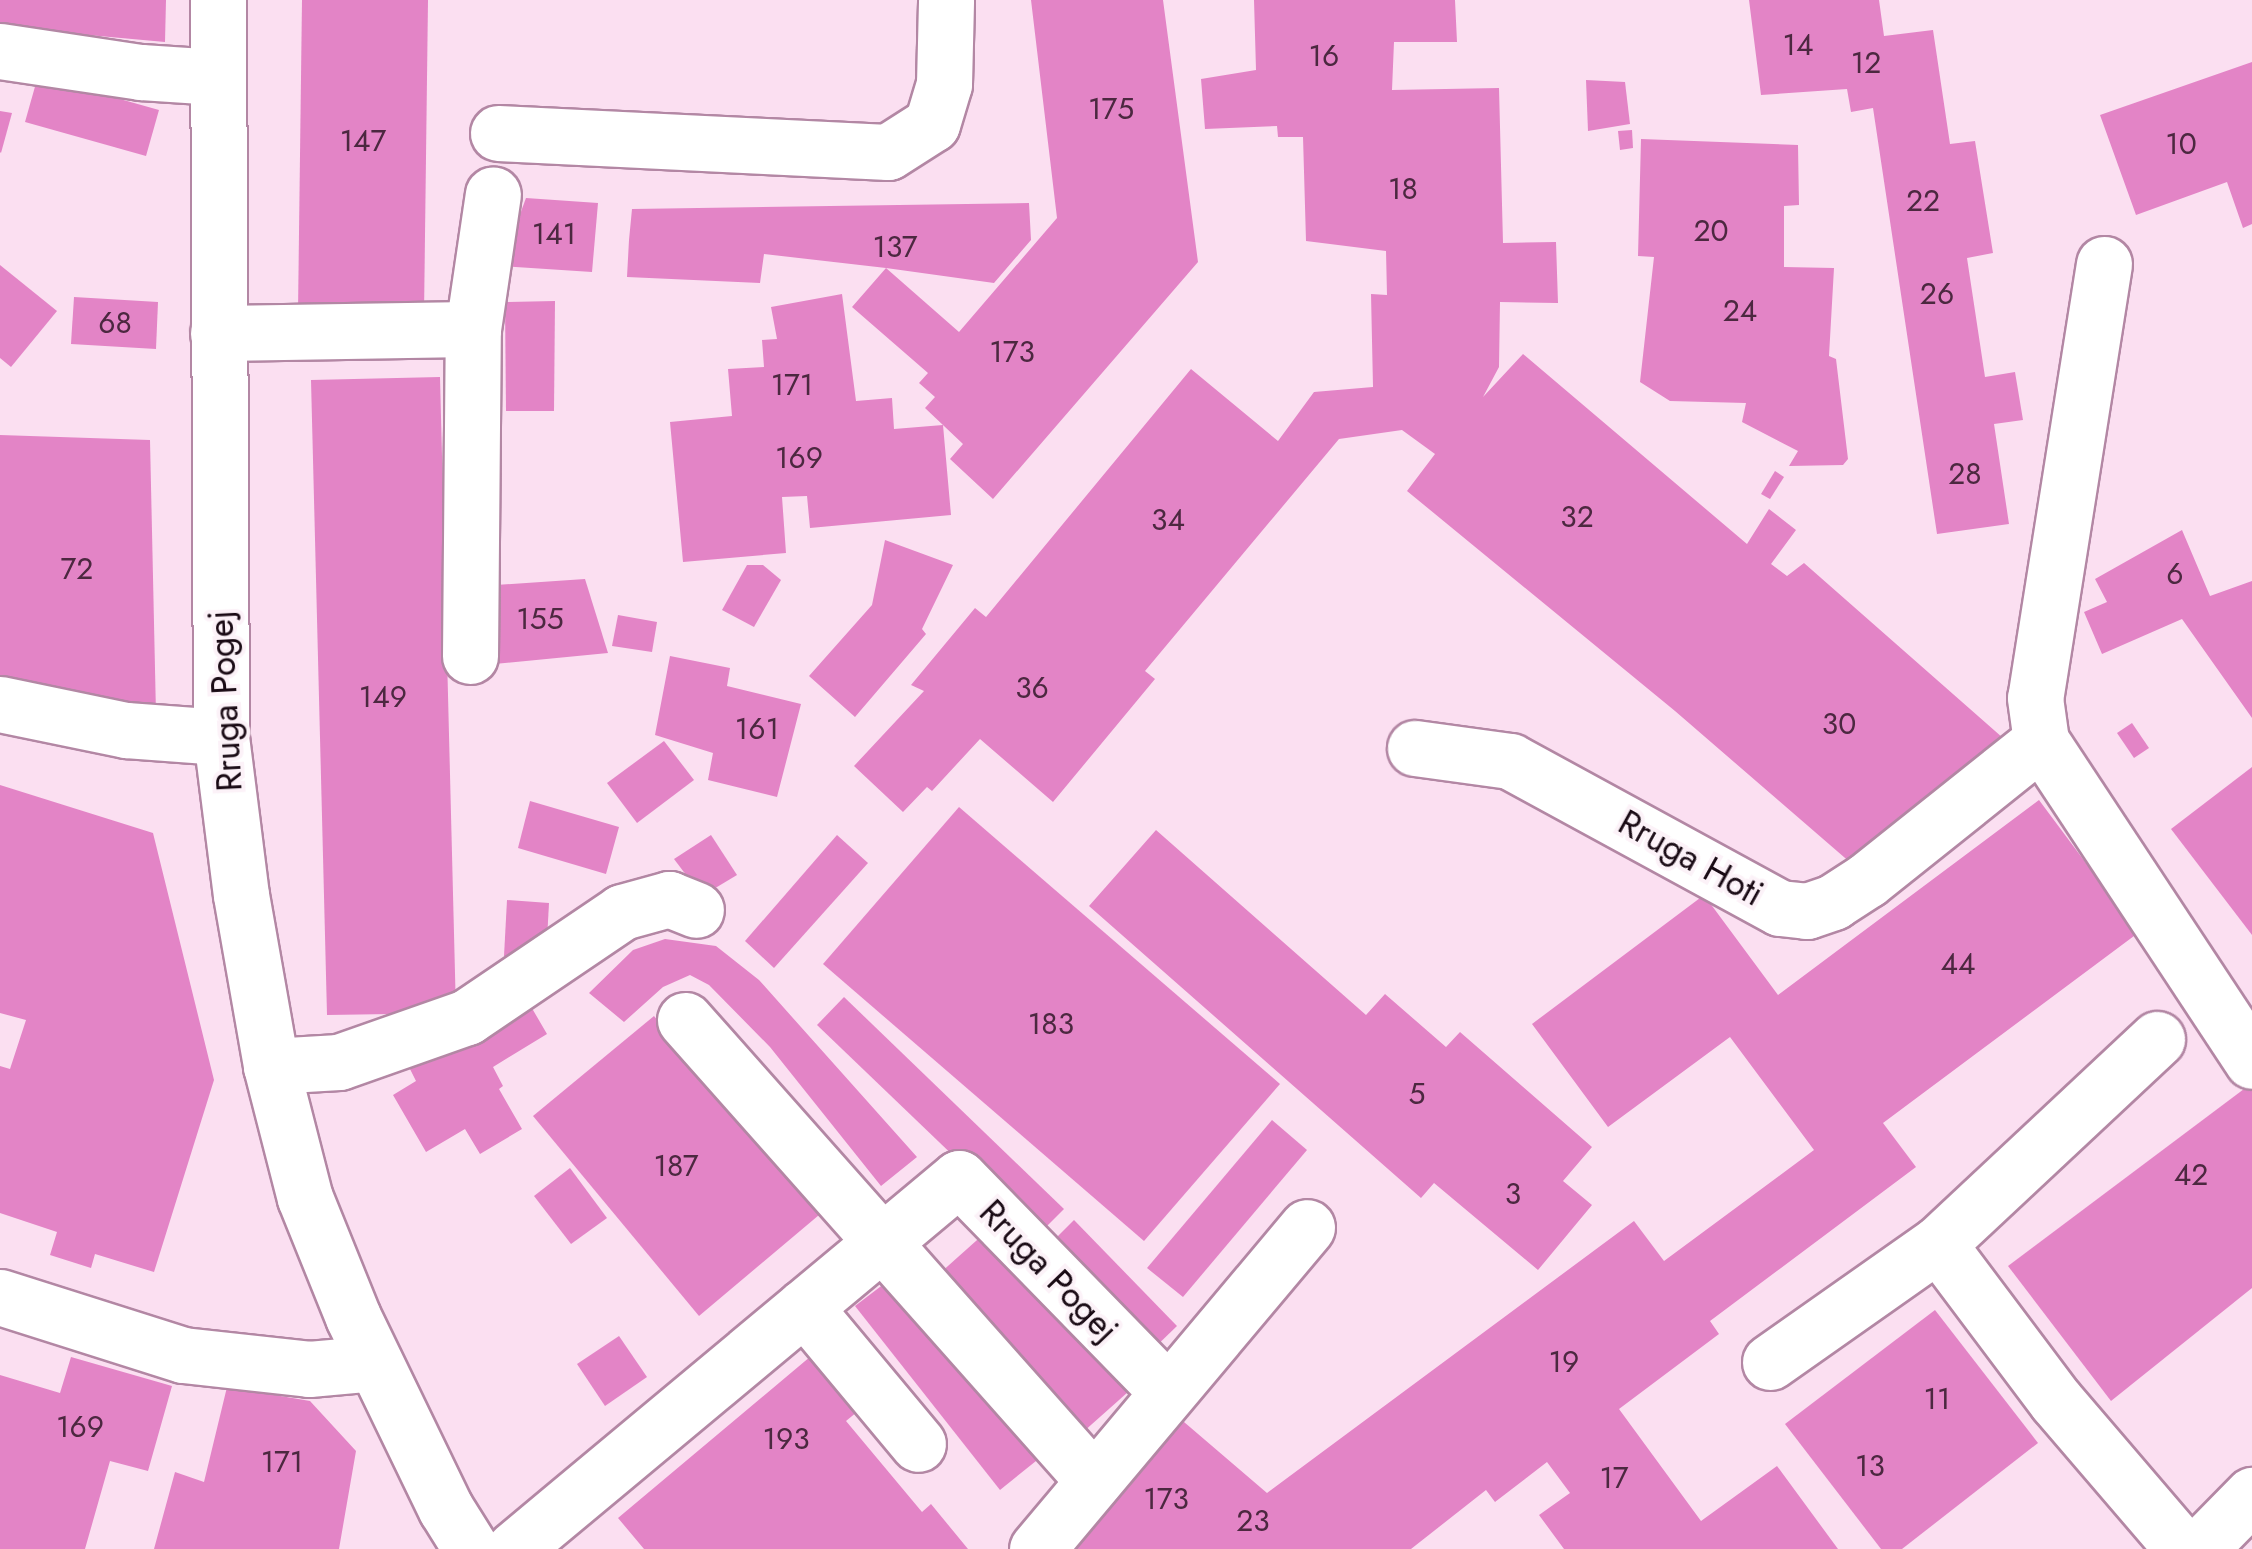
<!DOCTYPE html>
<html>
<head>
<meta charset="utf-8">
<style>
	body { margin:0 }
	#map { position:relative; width:2252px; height:1549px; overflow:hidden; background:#fbdff1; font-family:Jost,sans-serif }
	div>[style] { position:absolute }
	.building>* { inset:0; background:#e384c6 }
	.roads { filter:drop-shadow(2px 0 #b387a4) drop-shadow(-2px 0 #b387a4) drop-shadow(0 2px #b387a4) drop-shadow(0 -2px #b387a4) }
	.minor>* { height:55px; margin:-27.5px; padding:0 27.5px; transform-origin:27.5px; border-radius:27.5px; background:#fff }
	.major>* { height:55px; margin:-27.5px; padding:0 27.5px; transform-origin:27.5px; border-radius:27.5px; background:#fff }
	span { translate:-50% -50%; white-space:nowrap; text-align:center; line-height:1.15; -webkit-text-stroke:8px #fcf2f8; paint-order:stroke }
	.number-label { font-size:30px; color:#4c2840 }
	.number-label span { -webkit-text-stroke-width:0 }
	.street-label { font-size:35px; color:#190a14 }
</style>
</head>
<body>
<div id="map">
	<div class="building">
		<div style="clip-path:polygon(0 0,166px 0,165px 42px,0 27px)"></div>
		<div style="clip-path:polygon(302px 0,428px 0,424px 315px,298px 312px)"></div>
		<div style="clip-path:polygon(1031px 0,1163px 0,1198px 262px,993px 499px,950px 459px,963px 444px,925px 408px,935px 397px,919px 383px,928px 373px,852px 307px,886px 268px,764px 254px,760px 283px,627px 277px,629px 240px,632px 209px,1029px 203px,1031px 240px,994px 283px,886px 268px,959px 332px,1057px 218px)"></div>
		<div style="clip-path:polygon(1254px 0,1455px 0,1457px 42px,1394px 42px,1392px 90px,1499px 88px,1503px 243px,1556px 242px,1558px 303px,1500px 302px,1499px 367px,1483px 397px,1523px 354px,1747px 544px,1769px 509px,1796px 530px,1771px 564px,1787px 576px,1804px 563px,2003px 738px,1852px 864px,1675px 711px,1407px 491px,1435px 454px,1402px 430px,1339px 439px,1145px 671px,1155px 679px,1053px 802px,980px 739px,932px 791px,927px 787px,903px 812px,854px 766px,924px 691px,911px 685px,975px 608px,986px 617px,1191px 369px,1278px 441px,1314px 392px,1373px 387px,1371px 294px,1387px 295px,1386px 251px,1306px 241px,1303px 137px,1278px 137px,1277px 126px,1205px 129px,1201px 79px,1256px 70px)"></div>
		<div style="clip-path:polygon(1749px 0,1879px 0,1884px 36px,1933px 30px,1950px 144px,1975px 141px,1993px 253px,1967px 258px,1985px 377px,2015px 372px,2023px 420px,1994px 424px,2009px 524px,1937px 534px,1873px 108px,1851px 112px,1847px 89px,1761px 95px)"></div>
		<div style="clip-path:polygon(2252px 62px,2252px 224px,2243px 228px,2227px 182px,2136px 215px,2100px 115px)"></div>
		<div style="clip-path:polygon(38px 76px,159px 110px,146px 156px,25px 122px)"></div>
		<div style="clip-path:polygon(1586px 80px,1625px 82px,1630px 124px,1588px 131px)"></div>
		<div style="clip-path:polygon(0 111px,12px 113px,1px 153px,0 152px)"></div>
		<div style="clip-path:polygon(1632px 130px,1633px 148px,1620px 150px,1618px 131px)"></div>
		<div style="clip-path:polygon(1641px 139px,1798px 145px,1799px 205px,1784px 206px,1784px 267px,1834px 268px,1829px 356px,1836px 359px,1848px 459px,1843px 465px,1789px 466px,1798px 451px,1742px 422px,1746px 403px,1670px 401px,1640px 382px,1654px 257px,1638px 256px)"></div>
		<div style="clip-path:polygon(526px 198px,598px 203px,592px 272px,501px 266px)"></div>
		<div style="clip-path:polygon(0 265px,57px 311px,11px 367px,0 358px)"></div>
		<div style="clip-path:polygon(842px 294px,856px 401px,892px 398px,894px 429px,943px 425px,951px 515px,810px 528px,807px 496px,782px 497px,786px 553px,683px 562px,670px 422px,732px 416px,728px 369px,764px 367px,762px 340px,777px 339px,771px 307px)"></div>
		<div style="clip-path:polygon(74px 297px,158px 302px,156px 349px,71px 344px)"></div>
		<div style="clip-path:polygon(555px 301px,554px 411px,506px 411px,505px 302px)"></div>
		<div style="clip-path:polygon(440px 377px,456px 1013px,327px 1015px,311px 380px)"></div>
		<div style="clip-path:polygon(0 435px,150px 440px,156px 714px,0 698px)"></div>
		<div style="clip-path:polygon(1775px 471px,1784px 477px,1770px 499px,1761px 494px)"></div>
		<div style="clip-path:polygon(2182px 530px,2210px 596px,2252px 581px,2252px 718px,2182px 619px,2102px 654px,2084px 612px,2107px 602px,2095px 579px)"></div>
		<div style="clip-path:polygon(885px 540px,953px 565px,922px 629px,926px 634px,855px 717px,809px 676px,872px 605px)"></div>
		<div style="clip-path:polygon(747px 565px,763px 565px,781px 580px,754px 627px,722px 610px)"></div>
		<div style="clip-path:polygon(585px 579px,608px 653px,484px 665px,482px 586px)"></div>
		<div style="clip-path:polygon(618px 615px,657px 622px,652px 652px,612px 646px)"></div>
		<div style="clip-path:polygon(670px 656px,730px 668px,727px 686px,801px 704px,777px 797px,708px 780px,713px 753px,655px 735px)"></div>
		<div style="clip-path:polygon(2132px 723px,2149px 748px,2134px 758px,2117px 733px)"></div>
		<div style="clip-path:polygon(664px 741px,694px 780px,637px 823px,607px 783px)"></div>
		<div style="clip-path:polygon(2252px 767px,2252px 935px,2171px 829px)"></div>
		<div style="clip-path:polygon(0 785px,153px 833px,214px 1080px,154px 1272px,95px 1254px,91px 1268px,50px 1255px,57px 1232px,0 1213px,0 1066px,10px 1069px,26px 1020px,0 1013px)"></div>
		<div style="clip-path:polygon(2039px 800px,2138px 933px,1883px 1123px,1916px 1167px,1710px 1321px,1719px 1334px,1619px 1409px,1701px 1521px,1777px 1466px,1838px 1549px,1564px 1549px,1539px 1515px,1570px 1493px,1547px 1462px,1495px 1502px,1486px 1490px,1411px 1549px,1064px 1549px,1177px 1416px,1267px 1493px,1634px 1221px,1664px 1261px,1814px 1150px,1730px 1037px,1608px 1127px,1532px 1024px,1704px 895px,1778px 995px)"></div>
		<div style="clip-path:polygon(530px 801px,619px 827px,606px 874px,518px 848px)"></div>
		<div style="clip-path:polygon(959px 807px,1280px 1084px,1144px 1241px,823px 964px)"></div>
		<div style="clip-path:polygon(1156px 830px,1366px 1015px,1385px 994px,1446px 1047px,1460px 1032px,1592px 1147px,1563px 1181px,1592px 1205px,1538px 1270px,1434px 1183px,1421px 1198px,1089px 906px)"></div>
		<div style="clip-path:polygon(711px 835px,737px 875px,702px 896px,674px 859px)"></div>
		<div style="clip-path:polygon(837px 835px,868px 863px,774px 968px,745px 941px)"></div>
		<div style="clip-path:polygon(507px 900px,549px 903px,546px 958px,504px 956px)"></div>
		<div style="clip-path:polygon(665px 939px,716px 946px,759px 980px,917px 1157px,881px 1186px,770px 1047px,709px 985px,690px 975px,663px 987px,624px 1022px,589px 993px,633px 950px)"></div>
		<div style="clip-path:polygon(844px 997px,1064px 1209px,1037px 1236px,817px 1025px)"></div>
		<div style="clip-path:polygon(526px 998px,547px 1034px,493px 1067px,503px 1086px,499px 1089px,522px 1129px,480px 1154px,465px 1129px,426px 1152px,393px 1095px,416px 1081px,409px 1067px)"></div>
		<div style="clip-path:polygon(654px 1016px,819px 1215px,699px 1316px,533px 1116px)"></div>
		<div style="clip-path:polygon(2252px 1083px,2252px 1288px,2111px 1401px,2008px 1266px)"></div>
		<div style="clip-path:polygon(1272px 1120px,1307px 1150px,1183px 1297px,1147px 1268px)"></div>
		<div style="clip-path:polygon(570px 1168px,607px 1218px,571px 1244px,534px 1196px)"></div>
		<div style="clip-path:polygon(1074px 1220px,1177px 1326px,1148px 1354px,1047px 1247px)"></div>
		<div style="clip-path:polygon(995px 1224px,1137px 1384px,1073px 1441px,930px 1282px)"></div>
		<div style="clip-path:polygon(897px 1274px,1041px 1457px,1000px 1490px,855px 1306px)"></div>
		<div style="clip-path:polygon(1935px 1310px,2038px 1443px,1902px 1549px,1881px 1549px,1785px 1424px)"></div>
		<div style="clip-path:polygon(619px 1336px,647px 1377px,605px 1406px,577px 1364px)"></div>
		<div style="clip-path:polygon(817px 1351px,863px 1407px,846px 1421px,922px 1512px,931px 1504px,968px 1549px,644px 1549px,618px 1518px)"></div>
		<div style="clip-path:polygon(71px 1357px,172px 1386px,148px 1471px,110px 1461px,85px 1549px,0 1549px,0 1375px,60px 1393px)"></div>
		<div style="clip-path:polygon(227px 1387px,310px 1401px,356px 1451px,339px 1549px,154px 1549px,175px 1472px,204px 1482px)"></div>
	</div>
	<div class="roads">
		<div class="minor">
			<div style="left:0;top:51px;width:143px;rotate:8.5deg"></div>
			<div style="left:141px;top:72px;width:76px;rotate:3.8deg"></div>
			<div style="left:498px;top:133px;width:390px;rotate:2.8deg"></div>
			<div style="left:888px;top:152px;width:52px;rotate:-32.5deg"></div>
			<div style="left:932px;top:124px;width:42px;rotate:-73.3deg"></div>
			<div style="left:944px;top:84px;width:84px;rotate:-88.6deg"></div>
			<div style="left:2104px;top:264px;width:439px;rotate:99deg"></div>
			<div style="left:2035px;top:698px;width:43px;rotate:82.1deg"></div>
			<div style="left:2041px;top:741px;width:383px;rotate:56.6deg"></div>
			<div style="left:218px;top:333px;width:255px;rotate:-0.9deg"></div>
			<div style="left:470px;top:656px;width:327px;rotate:-89.5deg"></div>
			<div style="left:473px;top:329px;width:136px;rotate:-81.6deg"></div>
			<div style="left:0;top:704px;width:129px;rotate:11.7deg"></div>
			<div style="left:126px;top:730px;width:95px;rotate:4.2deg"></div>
			<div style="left:1415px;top:748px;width:96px;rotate:7.8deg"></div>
			<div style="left:1510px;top:761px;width:307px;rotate:28.6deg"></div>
			<div style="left:1780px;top:908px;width:27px;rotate:6deg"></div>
			<div style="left:1807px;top:911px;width:28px;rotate:-19deg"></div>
			<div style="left:1833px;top:902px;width:40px;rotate:-32.9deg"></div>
			<div style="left:1867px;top:880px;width:223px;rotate:-38.6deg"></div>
			<div style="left:685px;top:1020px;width:616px;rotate:48.42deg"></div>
			<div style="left:271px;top:1066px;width:68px;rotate:-3.4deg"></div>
			<div style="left:339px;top:1062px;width:136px;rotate:-19.4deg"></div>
			<div style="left:467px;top:1017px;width:187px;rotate:-34.1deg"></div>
			<div style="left:622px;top:912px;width:49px;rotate:-15.5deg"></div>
			<div style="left:669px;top:899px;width:29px;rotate:22deg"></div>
			<div style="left:1938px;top:1244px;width:196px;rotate:53.1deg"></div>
			<div style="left:2056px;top:1401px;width:195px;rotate:49.4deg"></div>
			<div style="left:0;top:1297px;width:192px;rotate:17.6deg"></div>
			<div style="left:183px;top:1355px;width:127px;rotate:6.3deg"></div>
			<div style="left:309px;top:1369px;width:66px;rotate:-5.2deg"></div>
			<div style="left:804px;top:1307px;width:178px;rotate:50.2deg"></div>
			<div style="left:1770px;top:1362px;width:205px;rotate:-35.1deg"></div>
			<div style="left:1938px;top:1244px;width:300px;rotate:-43.1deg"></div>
			<div style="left:514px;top:1549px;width:579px;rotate:-39.82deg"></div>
			<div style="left:959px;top:1178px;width:299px;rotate:45.7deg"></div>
			<div style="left:1037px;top:1549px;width:420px;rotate:-50deg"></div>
		</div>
		<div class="major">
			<div style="left:218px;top:0;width:737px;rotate:89.77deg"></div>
			<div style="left:221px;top:737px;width:159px;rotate:82.8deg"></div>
			<div style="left:241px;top:895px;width:174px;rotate:80deg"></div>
			<div style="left:271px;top:1066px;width:136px;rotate:75.6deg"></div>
			<div style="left:305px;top:1198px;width:128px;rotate:68deg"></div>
			<div style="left:353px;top:1317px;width:213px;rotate:64.2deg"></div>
			<div style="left:446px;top:1509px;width:47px;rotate:58deg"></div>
			<div style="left:2199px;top:1549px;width:76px;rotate:-45.5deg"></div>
		</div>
	</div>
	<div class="number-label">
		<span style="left:1798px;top:45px">14</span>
		<span style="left:1324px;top:56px">16</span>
		<span style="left:1866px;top:63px">12</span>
		<span style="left:1111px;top:109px">175</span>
		<span style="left:363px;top:141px">147</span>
		<span style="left:2181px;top:144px">10</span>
		<span style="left:1403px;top:189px">18</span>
		<span style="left:1923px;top:201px">22</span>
		<span style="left:1711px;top:231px">20</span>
		<span style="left:554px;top:234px">141</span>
		<span style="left:895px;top:247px">137</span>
		<span style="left:1937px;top:294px">26</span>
		<span style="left:1740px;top:311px">24</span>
		<span style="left:115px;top:323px">68</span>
		<span style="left:1012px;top:352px">173</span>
		<span style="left:792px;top:385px">171</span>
		<span style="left:799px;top:458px">169</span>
		<span style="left:1965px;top:474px">28</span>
		<span style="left:1577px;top:517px">32</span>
		<span style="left:1168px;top:520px">34</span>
		<span style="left:77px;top:569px">72</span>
		<span style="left:2175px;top:574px">6</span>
		<span style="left:540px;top:619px">155</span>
		<span style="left:1032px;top:688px">36</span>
		<span style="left:383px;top:697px">149</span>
		<span style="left:1839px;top:724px">30</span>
		<span style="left:757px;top:729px">161</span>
		<span style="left:1958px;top:964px">44</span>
		<span style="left:1051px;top:1024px">183</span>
		<span style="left:1417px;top:1094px">5</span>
		<span style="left:676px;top:1166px">187</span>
		<span style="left:2191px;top:1175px">42</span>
		<span style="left:1513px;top:1194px">3</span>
		<span style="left:1564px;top:1362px">19</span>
		<span style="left:1937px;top:1399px">11</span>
		<span style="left:80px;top:1427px">169</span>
		<span style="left:786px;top:1439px">193</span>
		<span style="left:282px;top:1462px">171</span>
		<span style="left:1870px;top:1466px">13</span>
		<span style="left:1614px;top:1478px">17</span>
		<span style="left:1166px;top:1499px">173</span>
		<span style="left:1253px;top:1521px">23</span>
	</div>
	<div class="street-label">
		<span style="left:225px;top:701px;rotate:-93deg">Rruga Pogej</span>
		<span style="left:1691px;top:858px;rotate:29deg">Rruga Hoti</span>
		<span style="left:1049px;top:1271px;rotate:46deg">Rruga Pogej</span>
	</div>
</div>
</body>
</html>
